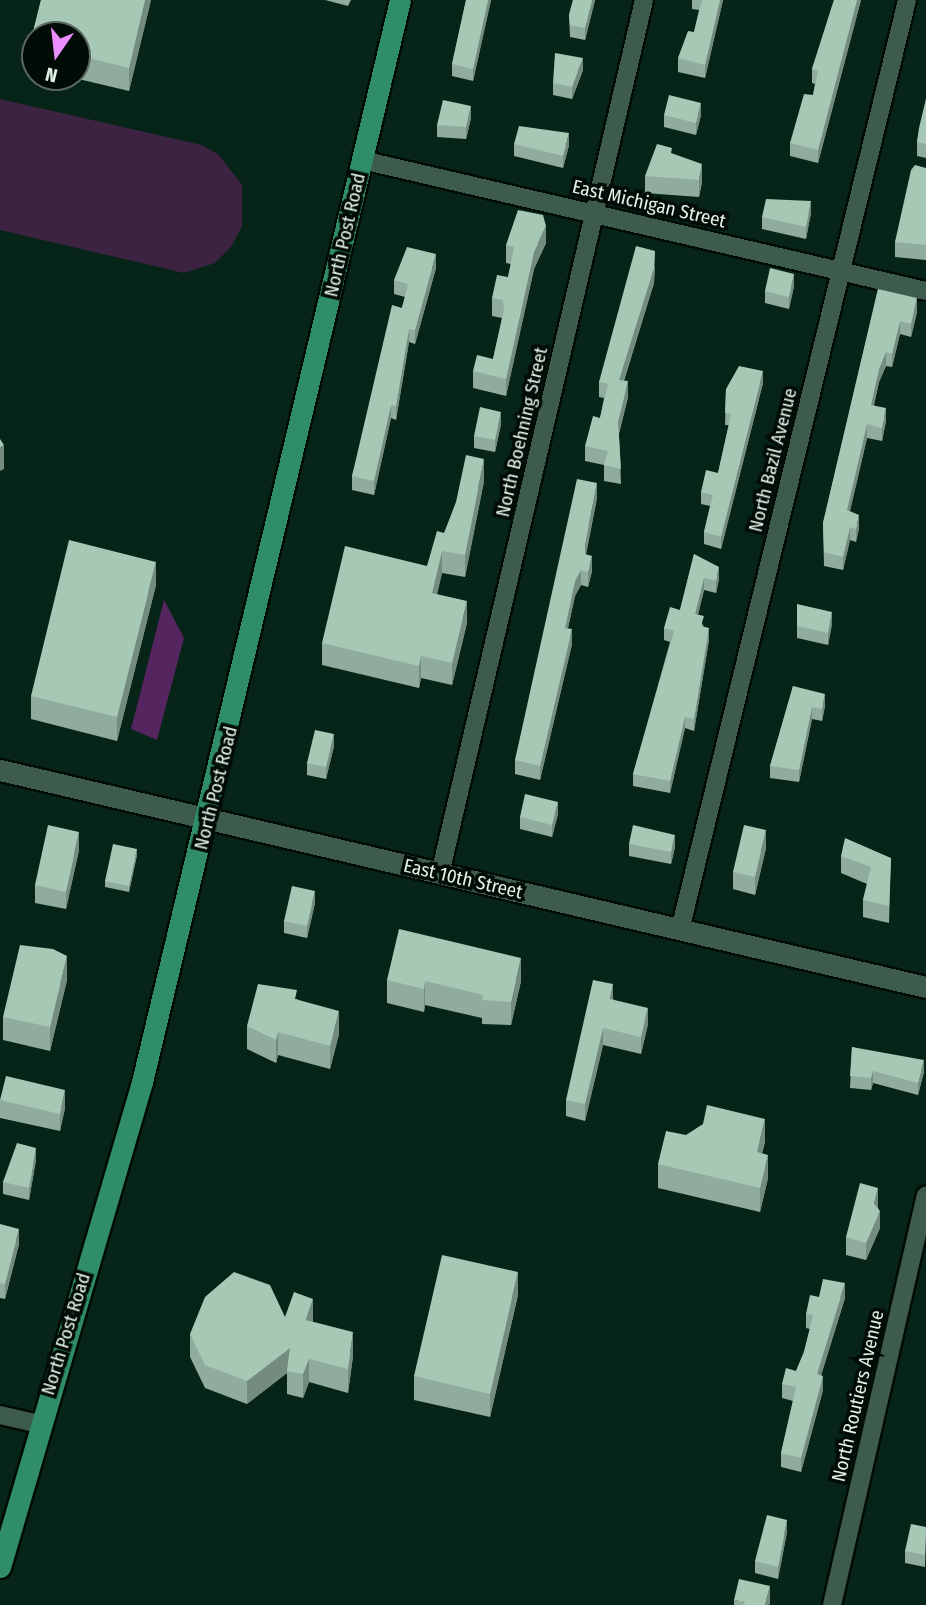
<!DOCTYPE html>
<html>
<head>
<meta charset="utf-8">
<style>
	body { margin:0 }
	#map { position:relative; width:926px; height:1605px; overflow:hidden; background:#062417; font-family:"Fira Sans Condensed",sans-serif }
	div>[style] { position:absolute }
	.green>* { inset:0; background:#3d2342 }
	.water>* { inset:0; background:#54255e }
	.roads { filter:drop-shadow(2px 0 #000c05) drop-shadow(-2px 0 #000c05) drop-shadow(0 2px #000c05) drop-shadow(0 -2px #000c05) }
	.street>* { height:18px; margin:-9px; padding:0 9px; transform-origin:9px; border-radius:9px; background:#3d5c4d }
	.secondary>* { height:21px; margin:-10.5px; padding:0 10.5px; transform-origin:10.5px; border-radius:10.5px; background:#3d5c4d }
	.primary>* { height:21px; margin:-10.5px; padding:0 10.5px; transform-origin:10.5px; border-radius:10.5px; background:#2f8d67 }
	.wall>* { inset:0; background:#8fac9c }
	.shaded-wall>* { inset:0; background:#748c7f }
	.building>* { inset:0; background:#a6c8b5 }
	span { translate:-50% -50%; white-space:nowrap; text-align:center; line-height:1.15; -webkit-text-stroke:7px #020b06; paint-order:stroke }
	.street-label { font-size:19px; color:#e2f3e9 }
	.north { position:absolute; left:21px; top:21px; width:70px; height:70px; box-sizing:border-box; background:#020b06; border:2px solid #5c6861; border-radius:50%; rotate:194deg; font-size:19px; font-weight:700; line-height:28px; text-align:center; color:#e2f3e9 }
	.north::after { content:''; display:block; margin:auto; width:24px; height:32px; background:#ea8dfd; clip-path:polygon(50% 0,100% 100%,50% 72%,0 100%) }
</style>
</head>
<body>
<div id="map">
	<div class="green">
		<div style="clip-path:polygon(0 99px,202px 145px,219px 155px,242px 185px,242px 226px,231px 247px,215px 263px,184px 273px,0 230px)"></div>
	</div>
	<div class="water">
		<div style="clip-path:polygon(164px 600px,184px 638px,157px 740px,131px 729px)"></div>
	</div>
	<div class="roads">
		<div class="street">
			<div style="left:362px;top:160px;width:579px;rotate:13.08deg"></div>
			<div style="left:440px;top:874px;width:897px;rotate:-76.86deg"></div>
			<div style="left:680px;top:930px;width:957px;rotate:-76.28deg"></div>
			<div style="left:0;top:1415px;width:40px;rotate:13deg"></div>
			<div style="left:832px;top:1605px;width:420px;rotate:-77.1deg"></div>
		</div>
		<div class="secondary">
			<div style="left:0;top:770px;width:951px;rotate:13.19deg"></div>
		</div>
		<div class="primary">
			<div style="left:0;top:1567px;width:505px;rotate:-73.68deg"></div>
			<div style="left:142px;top:1082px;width:1112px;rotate:-76.59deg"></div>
		</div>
	</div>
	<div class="wall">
		<div style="clip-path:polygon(41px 0,151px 0,129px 91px,70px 77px,77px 77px,77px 35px,35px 35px,35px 69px,30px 67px,30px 44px)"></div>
		<div style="clip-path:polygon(325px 0,351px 0,348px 6px)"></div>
		<div style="clip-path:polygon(466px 0,491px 0,473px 81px,452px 76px,452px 64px)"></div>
		<div style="clip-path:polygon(573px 0,595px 0,585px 40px,570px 37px,569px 15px)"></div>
		<div style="clip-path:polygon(692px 0,723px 0,705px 78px,678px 72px,678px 58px,694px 32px,699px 10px,692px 9px)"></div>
		<div style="clip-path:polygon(834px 0,861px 0,818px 163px,790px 156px,790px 143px,813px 95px,815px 84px,812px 83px,812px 69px)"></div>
		<div style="clip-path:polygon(583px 70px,572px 99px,553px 95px,553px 83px)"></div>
		<div style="clip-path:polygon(926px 99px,926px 158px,917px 156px,917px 142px)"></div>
		<div style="clip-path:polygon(664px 115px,701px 115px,696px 135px,664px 127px)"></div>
		<div style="clip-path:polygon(471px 118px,466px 139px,437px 137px,437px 125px)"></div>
		<div style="clip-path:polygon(514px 144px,569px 145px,563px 168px,514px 156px)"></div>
		<div style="clip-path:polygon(672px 154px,702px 182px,699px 197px,645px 193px,645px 176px)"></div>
		<div style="clip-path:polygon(926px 168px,926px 260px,895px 257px,895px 242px)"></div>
		<div style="clip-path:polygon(811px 213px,806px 239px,762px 229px,762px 217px)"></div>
		<div style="clip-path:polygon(546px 243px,534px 269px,506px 396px,473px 388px,473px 371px,493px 359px,502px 318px,492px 316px,492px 298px,508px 277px,511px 264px,506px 263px,506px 245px)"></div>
		<div style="clip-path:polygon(655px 266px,654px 283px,624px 381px,628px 397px,619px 434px,621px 484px,604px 481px,604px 465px,585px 461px,585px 446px,600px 418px,604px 398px,599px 397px,599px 382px)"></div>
		<div style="clip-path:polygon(436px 268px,415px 344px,409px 342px,396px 420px,391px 418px,374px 495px,352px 490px,352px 476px,405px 297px,394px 294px,394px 280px)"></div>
		<div style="clip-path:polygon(794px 286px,789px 309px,765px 303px,765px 291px)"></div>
		<div style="clip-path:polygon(878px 289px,917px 312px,911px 337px,900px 334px,892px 367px,886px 366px,879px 382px,874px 405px,886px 421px,882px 441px,867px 438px,850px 511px,859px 528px,856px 542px,850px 540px,843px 570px,824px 566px,823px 523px)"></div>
		<div style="clip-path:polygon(763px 383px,721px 549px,704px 544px,704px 532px,710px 506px,701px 504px,701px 492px,718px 473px,729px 425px,725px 425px,726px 389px)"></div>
		<div style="clip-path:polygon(501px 424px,495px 452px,474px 448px,474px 436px)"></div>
		<div style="clip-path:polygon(484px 481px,465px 577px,442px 573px,437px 594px,467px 623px,452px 685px,421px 678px,419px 688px,322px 665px,322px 643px,427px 566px,444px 533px)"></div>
		<div style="clip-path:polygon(597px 498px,586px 555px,592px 571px,588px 587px,581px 585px,575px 596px,568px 628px,572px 644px,540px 780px,515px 774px,515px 760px)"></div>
		<div style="clip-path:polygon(694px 554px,719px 579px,716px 593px,704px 590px,698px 615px,704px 627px,709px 640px,694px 731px,685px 728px,670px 793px,633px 786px,633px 774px,670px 642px,664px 640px,664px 628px,680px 610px)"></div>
		<div style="clip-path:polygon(156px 585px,117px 741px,31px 719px,31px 696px)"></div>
		<div style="clip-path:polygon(797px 604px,832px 624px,828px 645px,797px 638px)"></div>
		<div style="clip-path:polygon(793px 686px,825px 706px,822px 721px,812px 719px,799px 782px,770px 778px,770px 766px)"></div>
		<div style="clip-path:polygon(334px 746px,326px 779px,307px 775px,307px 763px)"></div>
		<div style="clip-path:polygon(558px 814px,552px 837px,520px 829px,520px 817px)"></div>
		<div style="clip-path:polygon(629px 844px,675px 847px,671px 864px,629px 856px)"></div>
		<div style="clip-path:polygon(766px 848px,755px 895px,733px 889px,733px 872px)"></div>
		<div style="clip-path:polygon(79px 850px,66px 909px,35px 903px,35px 885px)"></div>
		<div style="clip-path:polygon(137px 855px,129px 892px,105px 887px,105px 881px)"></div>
		<div style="clip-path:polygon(841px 856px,891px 858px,889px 923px,863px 917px,863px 900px,867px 884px,841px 873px)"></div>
		<div style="clip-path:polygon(315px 903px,307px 938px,284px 933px,284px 921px)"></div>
		<div style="clip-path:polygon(67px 980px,50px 1051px,3px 1040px,3px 1017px)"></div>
		<div style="clip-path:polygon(387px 980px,521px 981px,511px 1025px,482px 1024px,482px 1018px,425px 1005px,424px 1012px,387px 1003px)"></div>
		<div style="clip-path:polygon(297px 999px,339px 1034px,330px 1069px,278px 1055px,276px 1063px,247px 1049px,247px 1026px)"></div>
		<div style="clip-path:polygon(613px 999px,648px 1024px,641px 1054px,603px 1045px,585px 1121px,566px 1116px,566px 1100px)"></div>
		<div style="clip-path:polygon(852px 1047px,924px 1072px,918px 1095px,873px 1083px,871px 1090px,850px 1088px)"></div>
		<div style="clip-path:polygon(0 1100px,65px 1108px,60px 1131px,0 1118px)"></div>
		<div style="clip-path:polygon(686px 1135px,765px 1142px,762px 1153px,768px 1178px,760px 1212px,658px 1188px,658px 1164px)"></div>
		<div style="clip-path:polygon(36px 1160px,29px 1200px,3px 1194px,3px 1182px)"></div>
		<div style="clip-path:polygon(878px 1206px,880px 1228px,866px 1260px,846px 1255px,846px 1237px)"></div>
		<div style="clip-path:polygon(0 1224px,19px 1244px,5px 1299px,0 1298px)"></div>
		<div style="clip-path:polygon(518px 1295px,490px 1417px,414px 1400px,414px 1376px)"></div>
		<div style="clip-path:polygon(819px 1297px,845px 1298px,821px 1375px,823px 1390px,801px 1472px,781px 1467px,781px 1453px,793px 1401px,782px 1398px,782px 1384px,796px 1371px,804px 1352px,810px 1329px,806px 1328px,806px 1314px)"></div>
		<div style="clip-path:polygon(285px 1317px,313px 1322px,353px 1356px,348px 1393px,309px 1382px,303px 1398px,287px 1394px,287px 1373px,247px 1404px,205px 1388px,190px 1357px,190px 1334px)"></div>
		<div style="clip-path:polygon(926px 1527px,925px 1567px,905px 1563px,905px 1551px)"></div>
		<div style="clip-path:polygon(787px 1532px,778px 1579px,755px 1573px,755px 1561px)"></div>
		<div style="clip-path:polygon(734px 1600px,769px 1605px,734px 1605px)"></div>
	</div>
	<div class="shaded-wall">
		<div style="clip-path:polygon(145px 0,151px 0,129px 91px,129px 68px)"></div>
		<div style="clip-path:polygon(488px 0,491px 0,473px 81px,473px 69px)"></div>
		<div style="clip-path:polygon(592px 0,595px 0,585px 40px,585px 28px)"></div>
		<div style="clip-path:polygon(720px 0,723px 0,705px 78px,705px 65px)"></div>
		<div style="clip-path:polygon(857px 0,861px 0,818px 163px,818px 150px)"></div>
		<div style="clip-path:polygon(583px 58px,583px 70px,572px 99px,572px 87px)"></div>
		<div style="clip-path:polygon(701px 103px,701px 115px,696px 135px,696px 123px)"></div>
		<div style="clip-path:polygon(471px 106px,471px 118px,466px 139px,466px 127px)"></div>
		<div style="clip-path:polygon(569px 133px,569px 145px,563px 168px,563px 156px)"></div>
		<div style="clip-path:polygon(702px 164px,702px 182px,699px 197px,699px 180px)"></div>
		<div style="clip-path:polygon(811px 201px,811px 213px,806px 239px,806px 227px)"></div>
		<div style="clip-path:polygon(546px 226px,546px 243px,534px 269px,506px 396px,506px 379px,534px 252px)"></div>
		<div style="clip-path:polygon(655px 251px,654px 283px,619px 395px,619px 380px)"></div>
		<div style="clip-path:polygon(436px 254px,436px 268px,415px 344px,415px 330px)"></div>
		<div style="clip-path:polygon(794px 274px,794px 286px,789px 309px,789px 297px)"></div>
		<div style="clip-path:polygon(917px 298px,917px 312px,911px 337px,911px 324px)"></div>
		<div style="clip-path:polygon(900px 321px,900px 334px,892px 367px,892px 354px)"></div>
		<div style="clip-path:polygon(409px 329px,409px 342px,396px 420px,396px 406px)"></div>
		<div style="clip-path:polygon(886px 352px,886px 366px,879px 382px,871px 418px,871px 405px,879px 369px)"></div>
		<div style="clip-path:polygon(763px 371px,763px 383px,721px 549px,721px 537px)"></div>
		<div style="clip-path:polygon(628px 381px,628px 397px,618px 437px,618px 422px)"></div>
		<div style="clip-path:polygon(391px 405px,391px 418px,374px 495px,374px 481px)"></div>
		<div style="clip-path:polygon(886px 408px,886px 421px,882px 441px,882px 428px)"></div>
		<div style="clip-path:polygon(501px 412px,501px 424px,495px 452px,495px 440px)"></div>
		<div style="clip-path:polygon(867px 424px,867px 438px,847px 523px,847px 510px)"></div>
		<div style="clip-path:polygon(4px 445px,4px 469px,0 471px,0 448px)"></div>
		<div style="clip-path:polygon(484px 459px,484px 481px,465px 577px,465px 555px)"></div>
		<div style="clip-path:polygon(597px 483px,597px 498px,585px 558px,585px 544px)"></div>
		<div style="clip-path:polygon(859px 515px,859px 528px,856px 542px,856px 529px)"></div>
		<div style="clip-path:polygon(850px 527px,850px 540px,843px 570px,843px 557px)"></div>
		<div style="clip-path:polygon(442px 551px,442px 573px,432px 615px,432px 593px)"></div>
		<div style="clip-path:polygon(592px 556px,592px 571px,588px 587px,588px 572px)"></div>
		<div style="clip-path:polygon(156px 562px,156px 585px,117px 741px,117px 717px)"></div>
		<div style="clip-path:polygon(719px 567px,719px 579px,716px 593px,716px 581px)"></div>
		<div style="clip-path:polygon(581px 570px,581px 585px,575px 596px,565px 642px,565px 628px,575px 581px)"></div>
		<div style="clip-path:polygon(704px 578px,704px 590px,695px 626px,695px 614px)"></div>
		<div style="clip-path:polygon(467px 601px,467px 623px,452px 685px,452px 663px)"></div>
		<div style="clip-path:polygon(832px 612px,832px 624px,828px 645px,828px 633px)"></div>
		<div style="clip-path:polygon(709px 628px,709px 640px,694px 731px,694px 719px)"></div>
		<div style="clip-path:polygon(572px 629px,572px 644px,540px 780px,540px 766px)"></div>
		<div style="clip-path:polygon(421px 656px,421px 678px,419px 688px,419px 666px)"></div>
		<div style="clip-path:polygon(825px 694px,825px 706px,822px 721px,822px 709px)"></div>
		<div style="clip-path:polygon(812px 707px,812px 719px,799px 782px,799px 770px)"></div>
		<div style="clip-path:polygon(685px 717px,685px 728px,670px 793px,670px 781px)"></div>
		<div style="clip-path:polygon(334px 734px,334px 746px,326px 779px,326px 767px)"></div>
		<div style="clip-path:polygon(558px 802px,558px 814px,552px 837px,552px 825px)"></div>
		<div style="clip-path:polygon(766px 830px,766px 848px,755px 895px,755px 877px)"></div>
		<div style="clip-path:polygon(79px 832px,79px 850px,66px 909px,66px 892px)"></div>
		<div style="clip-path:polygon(675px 835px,675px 847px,671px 864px,671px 852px)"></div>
		<div style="clip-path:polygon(137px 849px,137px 855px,129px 892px,129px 886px)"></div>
		<div style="clip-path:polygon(315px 891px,315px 903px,307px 938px,307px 926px)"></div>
		<div style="clip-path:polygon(67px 956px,67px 980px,50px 1051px,50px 1027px)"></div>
		<div style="clip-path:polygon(521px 958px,521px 981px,511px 1025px,511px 1002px)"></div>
		<div style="clip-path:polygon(425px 981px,425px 1005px,424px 1012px,424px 989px)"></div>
		<div style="clip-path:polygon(613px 984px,613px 1001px,610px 999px)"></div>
		<div style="clip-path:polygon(648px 1008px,648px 1024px,641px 1054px,641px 1037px)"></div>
		<div style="clip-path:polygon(339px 1011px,339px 1034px,330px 1069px,330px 1046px)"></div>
		<div style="clip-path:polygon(603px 1028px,603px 1045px,585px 1121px,585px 1104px)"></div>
		<div style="clip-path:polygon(278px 1032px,278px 1055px,276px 1063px,276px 1040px)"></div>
		<div style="clip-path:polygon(924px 1060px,924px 1072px,918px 1095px,918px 1083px)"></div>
		<div style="clip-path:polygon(873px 1071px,873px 1083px,871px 1090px,871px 1078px)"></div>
		<div style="clip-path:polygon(65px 1090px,65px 1108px,60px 1131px,60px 1114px)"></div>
		<div style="clip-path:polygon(765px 1119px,765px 1142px,757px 1175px,757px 1152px)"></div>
		<div style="clip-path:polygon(36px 1148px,36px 1160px,29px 1200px,29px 1188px)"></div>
		<div style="clip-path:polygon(768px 1155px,768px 1178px,760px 1212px,760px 1188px)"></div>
		<div style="clip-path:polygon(878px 1188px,878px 1206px,874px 1222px,874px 1204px)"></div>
		<div style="clip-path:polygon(880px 1211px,880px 1228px,866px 1260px,866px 1243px)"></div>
		<div style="clip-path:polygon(19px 1229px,19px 1244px,5px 1299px,5px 1284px)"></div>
		<div style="clip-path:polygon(518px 1272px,518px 1295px,490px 1417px,490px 1394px)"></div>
		<div style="clip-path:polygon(845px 1283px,845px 1298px,817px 1389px,817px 1374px)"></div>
		<div style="clip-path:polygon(313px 1299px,313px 1322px,306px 1320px)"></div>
		<div style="clip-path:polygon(353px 1332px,353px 1356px,348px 1393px,348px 1369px)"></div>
		<div style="clip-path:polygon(290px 1348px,287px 1373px,247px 1404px,247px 1381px)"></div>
		<div style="clip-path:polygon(309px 1359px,309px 1382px,303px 1398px,303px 1374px)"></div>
		<div style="clip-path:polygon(823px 1376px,823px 1390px,801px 1472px,801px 1458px)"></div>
		<div style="clip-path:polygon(787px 1520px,787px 1532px,778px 1579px,778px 1567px)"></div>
		<div style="clip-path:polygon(770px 1586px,770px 1604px,769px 1605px,765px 1605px)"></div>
	</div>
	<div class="building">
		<div style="clip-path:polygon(41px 0,145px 0,129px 68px,77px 55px,77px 35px,35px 35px,35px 45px,30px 44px)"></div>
		<div style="clip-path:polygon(466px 0,488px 0,473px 69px,452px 64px)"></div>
		<div style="clip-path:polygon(573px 0,592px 0,585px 28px,570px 25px,569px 15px)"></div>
		<div style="clip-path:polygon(702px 0,720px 0,705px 65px,678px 58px,688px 31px,694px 32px)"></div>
		<div style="clip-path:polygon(834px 0,857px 0,818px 150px,790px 143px,804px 94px,813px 95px,818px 71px,812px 69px)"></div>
		<div style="clip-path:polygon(555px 53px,583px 58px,572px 87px,553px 83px)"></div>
		<div style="clip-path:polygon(669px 95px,701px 103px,696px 123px,664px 115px)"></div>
		<div style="clip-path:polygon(926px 99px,926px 144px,917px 142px,919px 128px)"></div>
		<div style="clip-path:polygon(443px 100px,471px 106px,466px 127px,437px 125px)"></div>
		<div style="clip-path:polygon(519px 126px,569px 133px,563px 156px,514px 144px)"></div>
		<div style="clip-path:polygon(657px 144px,672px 148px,671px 153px,702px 164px,699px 180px,645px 176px)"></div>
		<div style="clip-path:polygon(915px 165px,926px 168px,926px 245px,895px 242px,911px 170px)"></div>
		<div style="clip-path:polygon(766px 199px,811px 201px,806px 227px,762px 217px)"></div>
		<div style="clip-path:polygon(518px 210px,543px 215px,546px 226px,534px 252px,506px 379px,473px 371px,477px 355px,493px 359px,504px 310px,503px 300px,492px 298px,497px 275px,508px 277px,514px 247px,506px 245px)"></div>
		<div style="clip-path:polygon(636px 246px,655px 251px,654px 268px,619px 380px,628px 381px,618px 422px,621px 469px,604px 465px,608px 451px,585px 446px,593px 416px,600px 418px,608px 384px,599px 382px)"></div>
		<div style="clip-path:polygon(407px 247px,436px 254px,415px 330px,409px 329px,396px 406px,391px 405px,374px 481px,352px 476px,392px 305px,402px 308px,408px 284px,394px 280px)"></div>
		<div style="clip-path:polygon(770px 268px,794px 274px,789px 297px,765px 291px)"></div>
		<div style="clip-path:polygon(878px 289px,917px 298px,911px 324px,900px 321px,892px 354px,886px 352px,879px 369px,871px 405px,886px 408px,882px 428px,867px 424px,847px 510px,859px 515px,856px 529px,850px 527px,843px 557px,824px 552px,823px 523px)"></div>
		<div style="clip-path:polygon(739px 366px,763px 371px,721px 537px,704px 532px,713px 495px,701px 492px,706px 470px,718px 473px,731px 414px,725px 413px,726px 389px)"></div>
		<div style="clip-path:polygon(480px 407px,501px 412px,495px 440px,474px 436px)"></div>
		<div style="clip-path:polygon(0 439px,4px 445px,0 448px)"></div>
		<div style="clip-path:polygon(466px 455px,484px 459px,465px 555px,442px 551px,432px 593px,467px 601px,452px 663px,421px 656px,419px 666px,322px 643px,345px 546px,427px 566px,437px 531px,444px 533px,456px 502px)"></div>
		<div style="clip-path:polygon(577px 479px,597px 483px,585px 544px,585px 554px,592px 556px,588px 572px,581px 570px,575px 581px,565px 628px,572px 629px,540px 766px,515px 760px)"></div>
		<div style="clip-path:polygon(69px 540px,156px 562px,117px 717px,31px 696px)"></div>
		<div style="clip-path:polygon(694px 554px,719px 567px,716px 581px,704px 578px,695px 614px,704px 616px,701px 626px,709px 628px,694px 719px,685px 717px,670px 781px,633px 774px,674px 631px,664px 628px,670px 607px,680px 610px)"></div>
		<div style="clip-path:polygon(797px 604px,832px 612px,828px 633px,797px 626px)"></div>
		<div style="clip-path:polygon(793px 686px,825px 694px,822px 709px,812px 707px,799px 770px,770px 766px)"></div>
		<div style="clip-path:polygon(315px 730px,334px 734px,326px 767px,307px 763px)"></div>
		<div style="clip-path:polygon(525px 794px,558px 802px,552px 825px,520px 817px)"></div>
		<div style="clip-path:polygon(48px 825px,79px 832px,66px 892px,35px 885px)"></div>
		<div style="clip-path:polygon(633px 825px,675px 835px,671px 852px,629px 844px)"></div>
		<div style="clip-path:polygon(744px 825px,766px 830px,755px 877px,733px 872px)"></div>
		<div style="clip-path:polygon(845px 838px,891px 858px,889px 906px,863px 900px,871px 867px,841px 856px)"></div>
		<div style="clip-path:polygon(113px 844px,137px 849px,129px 886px,105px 881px)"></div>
		<div style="clip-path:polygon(292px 886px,315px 891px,307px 926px,284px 921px)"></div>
		<div style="clip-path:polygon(399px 929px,521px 958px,511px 1002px,482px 1000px,483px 995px,425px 981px,424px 989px,387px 980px)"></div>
		<div style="clip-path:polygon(20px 945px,53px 949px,67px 956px,50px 1027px,3px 1017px)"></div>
		<div style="clip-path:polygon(593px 980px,613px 984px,610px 999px,648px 1008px,641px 1037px,603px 1028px,585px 1104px,566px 1100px)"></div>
		<div style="clip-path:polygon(258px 984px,297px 990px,295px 999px,339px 1011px,330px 1046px,278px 1032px,276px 1040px,247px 1026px)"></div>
		<div style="clip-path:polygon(852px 1047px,924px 1060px,918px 1083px,873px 1071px,871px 1078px,850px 1076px)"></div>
		<div style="clip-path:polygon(6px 1076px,65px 1090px,60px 1114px,0 1100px)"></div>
		<div style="clip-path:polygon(707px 1105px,765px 1119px,757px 1152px,768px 1155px,760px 1188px,658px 1164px,666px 1131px,686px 1135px,703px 1124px)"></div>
		<div style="clip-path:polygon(17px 1143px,36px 1148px,29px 1188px,3px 1182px)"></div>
		<div style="clip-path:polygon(860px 1183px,878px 1188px,874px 1204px,880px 1211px,866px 1243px,846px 1237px)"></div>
		<div style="clip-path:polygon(0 1224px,19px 1229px,5px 1284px,0 1283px)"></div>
		<div style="clip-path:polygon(442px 1255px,518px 1272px,490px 1394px,414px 1376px)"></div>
		<div style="clip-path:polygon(234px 1272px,270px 1285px,285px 1317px,294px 1292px,313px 1299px,306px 1320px,353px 1332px,348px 1369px,309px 1359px,303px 1374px,287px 1371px,290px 1348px,247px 1381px,205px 1365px,190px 1334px,205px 1297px)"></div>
		<div style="clip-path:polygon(823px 1279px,845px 1283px,817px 1374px,823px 1376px,801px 1458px,781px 1453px,796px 1387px,782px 1384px,786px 1368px,796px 1371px,804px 1352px,813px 1315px,806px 1314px,810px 1295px,819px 1297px)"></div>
		<div style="clip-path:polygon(767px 1515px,787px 1520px,778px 1567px,755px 1561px)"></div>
		<div style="clip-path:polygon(911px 1524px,926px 1527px,925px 1555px,905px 1551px)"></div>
		<div style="clip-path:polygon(739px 1579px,770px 1586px,765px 1605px,744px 1605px,745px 1602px,734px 1600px)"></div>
	</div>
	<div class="street-label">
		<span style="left:649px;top:204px;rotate:13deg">East Michigan Street</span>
		<span style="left:345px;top:235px;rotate:-77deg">North Post Road</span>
		<span style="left:522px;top:432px;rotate:-77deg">North Boehning Street</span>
		<span style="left:773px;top:460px;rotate:-76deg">North Bazil Avenue</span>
		<span style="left:216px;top:788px;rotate:-76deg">North Post Road</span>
		<span style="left:463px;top:879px;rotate:13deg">East 10th Street</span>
		<span style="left:66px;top:1334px;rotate:-73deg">North Post Road</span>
		<span style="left:858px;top:1396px;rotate:-77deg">North Routiers Avenue</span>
	</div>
	<div class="north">N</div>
</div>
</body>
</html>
